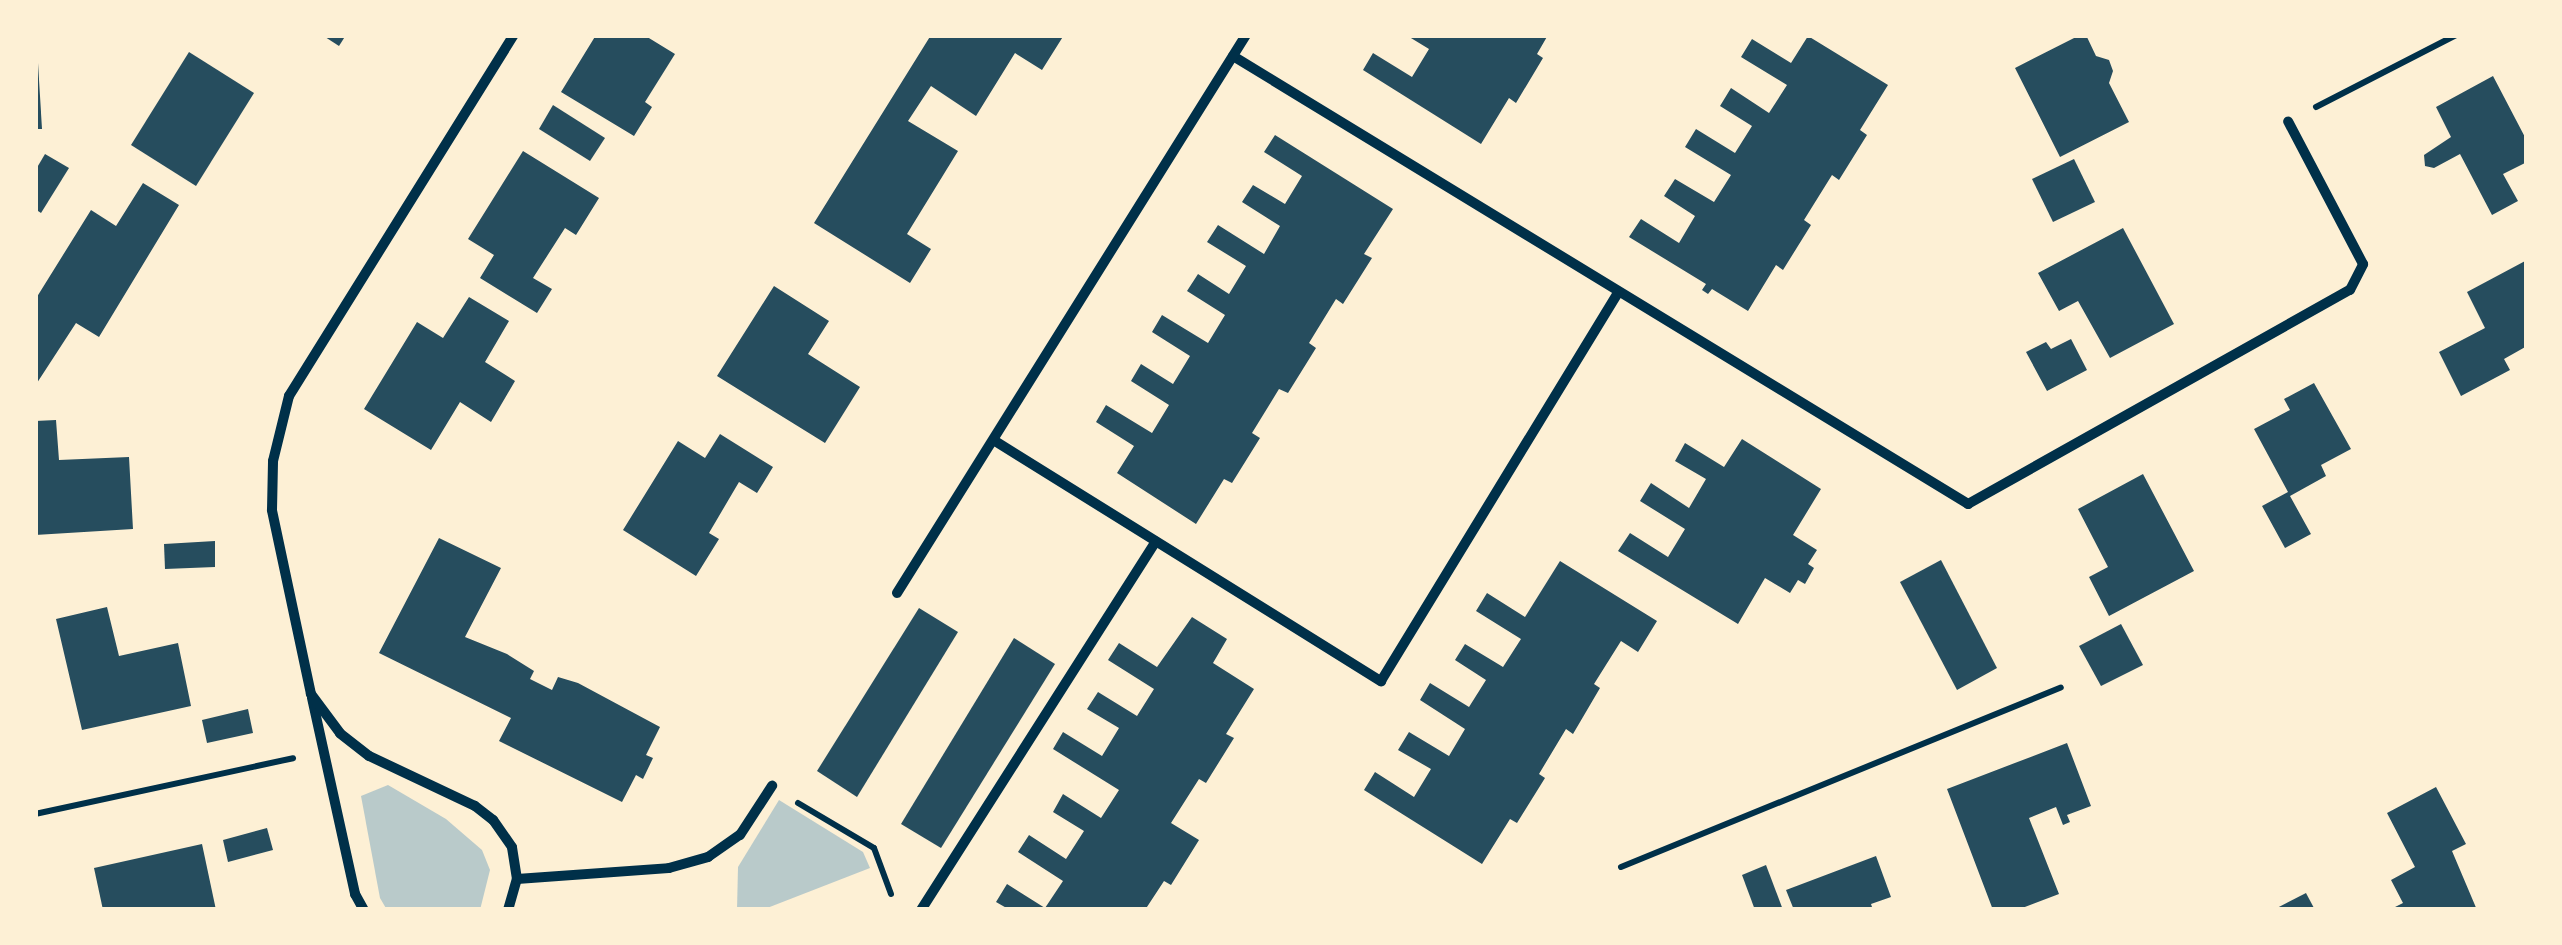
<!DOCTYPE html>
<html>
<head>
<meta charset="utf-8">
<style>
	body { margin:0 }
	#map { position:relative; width:2562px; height:945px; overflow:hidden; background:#fdf0d5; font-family:"Noto Serif",serif }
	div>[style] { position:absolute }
	.green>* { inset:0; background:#b9caca }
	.building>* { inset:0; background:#264d5e }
	.path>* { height:6px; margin:-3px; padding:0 3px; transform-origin:3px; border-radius:3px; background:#003049 }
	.minor>* { height:10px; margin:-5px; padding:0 5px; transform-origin:5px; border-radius:5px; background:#003049 }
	span { translate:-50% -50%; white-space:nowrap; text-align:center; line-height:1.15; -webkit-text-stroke:10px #fdf0d5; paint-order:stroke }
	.frame { position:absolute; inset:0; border:38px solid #fdf0d5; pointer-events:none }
</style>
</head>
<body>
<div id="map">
	<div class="green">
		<div style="clip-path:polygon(388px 785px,446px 819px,482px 850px,490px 870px,480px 910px,387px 910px,380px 898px,361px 796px)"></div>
		<div style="clip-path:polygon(779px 800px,863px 852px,870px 868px,762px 910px,737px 910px,738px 867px)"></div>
	</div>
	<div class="building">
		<div style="clip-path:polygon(322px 35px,346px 35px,339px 46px)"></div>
		<div style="clip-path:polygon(596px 35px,644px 35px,675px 54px,645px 102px,652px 107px,634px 136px,561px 92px)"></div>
		<div style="clip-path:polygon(931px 35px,1064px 35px,1042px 70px,1015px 53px,976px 116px,931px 86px,908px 121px,958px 151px,907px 234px,931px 249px,910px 283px,814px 223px)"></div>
		<div style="clip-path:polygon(1406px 35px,1447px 36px,1548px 35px,1537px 54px,1543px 58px,1516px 103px,1509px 98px,1481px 144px,1363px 70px,1373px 53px,1412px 77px,1429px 49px)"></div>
		<div style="clip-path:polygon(2080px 35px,2086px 35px,2096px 56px,2109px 60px,2113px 71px,2109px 83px,2129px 122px,2060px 157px,2015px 68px)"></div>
		<div style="clip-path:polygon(1808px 36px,1888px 85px,1860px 130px,1867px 135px,1839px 180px,1832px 175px,1804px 220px,1811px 225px,1783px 270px,1776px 265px,1748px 311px,1712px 289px,1708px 294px,1702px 290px,1706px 284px,1629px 237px,1641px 219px,1679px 243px,1695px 216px,1664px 196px,1675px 179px,1714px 202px,1731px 175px,1685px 147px,1696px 129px,1735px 153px,1752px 126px,1720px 106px,1731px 88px,1769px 113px,1787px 85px,1741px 57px,1752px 39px,1791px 63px)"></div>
		<div style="clip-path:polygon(189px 52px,254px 93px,196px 186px,131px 145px)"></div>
		<div style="clip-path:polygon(38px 63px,42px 129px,35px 129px,35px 64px)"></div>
		<div style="clip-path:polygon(2493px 76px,2527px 141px,2527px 162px,2503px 174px,2518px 201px,2492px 215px,2460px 154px,2434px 168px,2425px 166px,2424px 155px,2451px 137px,2436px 107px)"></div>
		<div style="clip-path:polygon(553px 105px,605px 138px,590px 161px,539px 129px)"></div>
		<div style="clip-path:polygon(1275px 135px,1393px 209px,1364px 254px,1372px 258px,1343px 304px,1336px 299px,1309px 343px,1316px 348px,1288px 393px,1279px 389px,1252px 433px,1260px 438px,1232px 483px,1224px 479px,1196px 524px,1117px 473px,1134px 446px,1096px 422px,1106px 405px,1152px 433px,1169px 405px,1131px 381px,1141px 364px,1173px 384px,1190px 356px,1152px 332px,1162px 315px,1208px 343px,1225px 315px,1187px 291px,1198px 274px,1229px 294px,1246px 266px,1207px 242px,1218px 225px,1264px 254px,1280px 226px,1242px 202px,1253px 185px,1285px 204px,1302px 176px,1264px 152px)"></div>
		<div style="clip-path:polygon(523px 151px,599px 198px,576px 235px,565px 228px,533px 278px,552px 289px,537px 313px,480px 278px,494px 255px,468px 239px)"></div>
		<div style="clip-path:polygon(45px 154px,69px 168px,41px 213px,35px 209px,35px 171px)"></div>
		<div style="clip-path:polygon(2074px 159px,2095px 202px,2053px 222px,2032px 179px)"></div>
		<div style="clip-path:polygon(143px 183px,179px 205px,99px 337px,76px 323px,35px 386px,35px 300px,91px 210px,116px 226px)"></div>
		<div style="clip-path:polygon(2123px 228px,2174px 324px,2110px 358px,2078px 301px,2059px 311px,2038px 273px)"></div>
		<div style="clip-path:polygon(2527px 260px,2527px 346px,2504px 359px,2510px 370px,2461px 396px,2439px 352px,2485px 328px,2467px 292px)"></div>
		<div style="clip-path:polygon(774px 286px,829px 321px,808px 354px,860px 387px,825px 443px,717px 376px)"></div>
		<div style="clip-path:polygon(469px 297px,509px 321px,485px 362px,515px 381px,491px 422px,460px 402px,431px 450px,364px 409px,417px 322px,443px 338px)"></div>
		<div style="clip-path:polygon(2071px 339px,2087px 370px,2047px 391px,2026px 352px,2046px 342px,2051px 349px)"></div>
		<div style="clip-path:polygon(2314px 383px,2351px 449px,2321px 465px,2326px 476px,2290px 496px,2311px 534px,2285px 548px,2262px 506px,2288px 492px,2254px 429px,2290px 410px,2284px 399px)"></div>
		<div style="clip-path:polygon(56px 420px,59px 460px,129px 457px,133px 529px,35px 535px,35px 421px)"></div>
		<div style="clip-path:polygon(720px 434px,773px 467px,757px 493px,739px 482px,709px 533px,719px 539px,696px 576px,623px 530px,678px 441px,705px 458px)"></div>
		<div style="clip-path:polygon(1742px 439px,1821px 489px,1793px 535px,1817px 550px,1808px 564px,1814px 568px,1805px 584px,1798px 580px,1790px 593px,1765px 578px,1738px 624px,1618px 551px,1630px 533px,1668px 557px,1685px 529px,1640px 501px,1651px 483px,1689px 508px,1706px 479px,1675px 461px,1685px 443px,1724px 467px)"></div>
		<div style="clip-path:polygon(2143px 474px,2194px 571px,2109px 616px,2089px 577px,2108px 567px,2078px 509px)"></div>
		<div style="clip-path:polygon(439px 538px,501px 568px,465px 637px,507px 654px,534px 671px,530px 679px,552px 690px,558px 677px,578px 683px,660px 727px,646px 755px,653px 758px,643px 779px,636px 775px,622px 802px,499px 741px,511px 718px,379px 653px)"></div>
		<div style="clip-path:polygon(215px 541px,215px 567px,165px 569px,164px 544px)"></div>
		<div style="clip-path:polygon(1941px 560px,1997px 668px,1957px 690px,1900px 582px)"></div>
		<div style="clip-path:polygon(1560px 561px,1657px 621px,1638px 652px,1621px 641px,1594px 684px,1600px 688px,1573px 734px,1566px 729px,1539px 774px,1545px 778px,1517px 823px,1510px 819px,1482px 864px,1364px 790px,1375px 772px,1414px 797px,1431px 769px,1398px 750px,1409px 732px,1449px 756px,1465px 729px,1420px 700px,1430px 683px,1469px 707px,1486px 680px,1455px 660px,1465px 644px,1503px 667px,1521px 639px,1476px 611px,1487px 593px,1525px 617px)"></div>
		<div style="clip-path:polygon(107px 607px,119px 656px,178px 643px,191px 706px,82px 730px,56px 619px)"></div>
		<div style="clip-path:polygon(919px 608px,958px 632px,857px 797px,817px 771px)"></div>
		<div style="clip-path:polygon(1192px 617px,1227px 639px,1213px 663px,1254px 689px,1226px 734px,1234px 738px,1206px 783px,1199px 779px,1171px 823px,1199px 840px,1171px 885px,1164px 881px,1145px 910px,1010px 910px,996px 902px,1007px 884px,1045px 908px,1063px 881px,1018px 852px,1029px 835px,1066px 859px,1084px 831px,1053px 812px,1063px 794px,1101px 818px,1119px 790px,1053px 749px,1063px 732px,1102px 756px,1119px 728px,1087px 709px,1098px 692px,1137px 716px,1154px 689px,1108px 660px,1119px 643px,1157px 667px)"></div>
		<div style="clip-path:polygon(2121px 624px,2143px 665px,2101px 686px,2079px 646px)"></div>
		<div style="clip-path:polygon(1014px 638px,1055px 664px,941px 848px,901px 824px)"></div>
		<div style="clip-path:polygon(248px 709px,253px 733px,207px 743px,202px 720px)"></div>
		<div style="clip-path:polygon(2067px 743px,2091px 806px,2067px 815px,2070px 822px,2063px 825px,2056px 807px,2029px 818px,2059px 894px,2017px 910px,1993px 910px,1947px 789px)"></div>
		<div style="clip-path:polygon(2436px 787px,2466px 844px,2452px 851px,2477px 910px,2389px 910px,2403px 903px,2391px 880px,2415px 867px,2387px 813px)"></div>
		<div style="clip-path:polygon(267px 828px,273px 850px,228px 862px,223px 840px)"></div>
		<div style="clip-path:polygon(202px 844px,216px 910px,103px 910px,94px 868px)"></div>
		<div style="clip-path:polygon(1876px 856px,1891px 897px,1871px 904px,1873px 910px,1794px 910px,1786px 890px)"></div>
		<div style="clip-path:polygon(1766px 865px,1783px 910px,1755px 910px,1742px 875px)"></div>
		<div style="clip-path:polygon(2306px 893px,2315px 910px,2273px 910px)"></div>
	</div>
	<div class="path">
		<div style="left:2316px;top:107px;width:157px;rotate:-27.2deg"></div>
		<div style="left:798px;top:803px;width:88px;rotate:30.6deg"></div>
		<div style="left:874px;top:848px;width:49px;rotate:69.7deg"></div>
		<div style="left:35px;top:814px;width:264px;rotate:-12.2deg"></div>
		<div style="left:1621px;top:867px;width:475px;rotate:-22.2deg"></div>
	</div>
	<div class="minor">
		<div style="left:1233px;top:56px;width:861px;rotate:31.36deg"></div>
		<div style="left:1968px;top:504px;width:438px;rotate:-29.3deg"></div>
		<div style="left:2350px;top:290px;width:29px;rotate:-63deg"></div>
		<div style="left:2363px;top:264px;width:161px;rotate:-117.7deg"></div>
		<div style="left:995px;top:441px;width:455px;rotate:31.9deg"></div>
		<div style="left:1381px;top:681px;width:455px;rotate:-58.6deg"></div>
		<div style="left:897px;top:593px;width:658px;rotate:-57.98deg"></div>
		<div style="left:312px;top:698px;width:201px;rotate:77.6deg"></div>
		<div style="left:355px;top:894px;width:18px;rotate:61deg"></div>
		<div style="left:517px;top:879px;width:152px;rotate:-4.1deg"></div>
		<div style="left:669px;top:868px;width:41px;rotate:-15.8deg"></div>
		<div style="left:708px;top:857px;width:39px;rotate:-35deg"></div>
		<div style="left:740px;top:835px;width:59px;rotate:-56.9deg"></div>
		<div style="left:508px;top:910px;width:32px;rotate:-74deg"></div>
		<div style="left:517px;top:879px;width:32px;rotate:-99deg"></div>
		<div style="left:512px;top:847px;width:33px;rotate:-125deg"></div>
		<div style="left:493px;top:820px;width:23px;rotate:-142deg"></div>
		<div style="left:475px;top:806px;width:117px;rotate:-154.7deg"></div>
		<div style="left:369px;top:756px;width:37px;rotate:-142deg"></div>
		<div style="left:340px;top:733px;width:49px;rotate:-126.6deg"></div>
		<div style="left:311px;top:694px;width:188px;rotate:-102deg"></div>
		<div style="left:272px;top:510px;width:49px;rotate:-88.8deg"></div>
		<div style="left:273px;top:461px;width:67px;rotate:-76.2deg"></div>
		<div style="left:289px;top:396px;width:425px;rotate:-58.1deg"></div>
		<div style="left:921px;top:910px;width:437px;rotate:-57.5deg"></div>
	</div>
	<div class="frame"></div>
</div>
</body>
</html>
